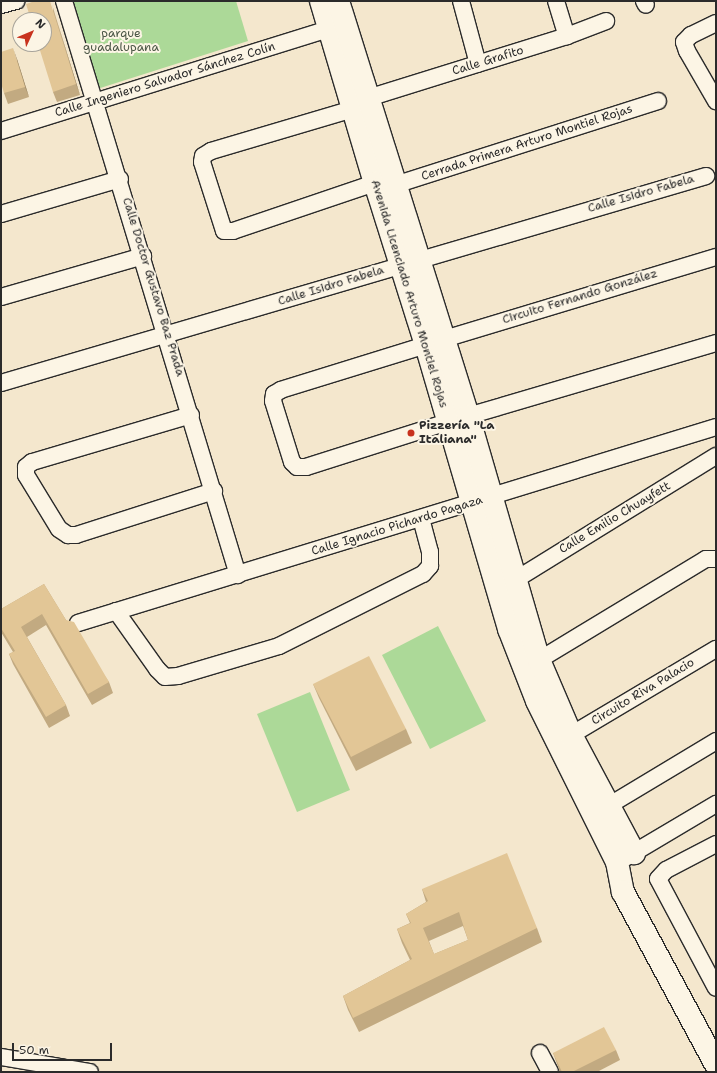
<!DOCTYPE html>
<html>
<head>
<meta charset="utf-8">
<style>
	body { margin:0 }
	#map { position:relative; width:717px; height:1073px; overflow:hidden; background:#f4e7cd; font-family:"Shantell Sans",sans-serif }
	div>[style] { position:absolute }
	.green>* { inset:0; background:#acd998 }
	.roads { filter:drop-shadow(1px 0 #2b2b2b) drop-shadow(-1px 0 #2b2b2b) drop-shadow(0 1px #2b2b2b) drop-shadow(0 -1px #2b2b2b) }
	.street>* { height:16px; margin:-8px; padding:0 8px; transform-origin:8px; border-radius:8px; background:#fcf5e5 }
	.secondary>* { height:22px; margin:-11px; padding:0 11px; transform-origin:11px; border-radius:11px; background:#fcf5e5 }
	.wall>* { inset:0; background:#c2aa81 }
	.shaded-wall>* { inset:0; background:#9e8b69 }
	.building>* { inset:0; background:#e2c696 }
	.dots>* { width:11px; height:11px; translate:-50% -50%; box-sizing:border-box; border:2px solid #fcf5e5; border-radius:50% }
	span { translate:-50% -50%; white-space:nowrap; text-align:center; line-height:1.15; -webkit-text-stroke:4px #fcf5e5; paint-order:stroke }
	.park-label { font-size:12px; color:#4b5646 }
	.street-label { font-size:12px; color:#2b2b2b }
	.poi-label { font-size:12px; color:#2b2b2b; font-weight:700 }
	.left { translate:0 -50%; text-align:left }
	.frame { position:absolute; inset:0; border:2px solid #2b2b2b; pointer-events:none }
	.north { position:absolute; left:12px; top:12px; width:40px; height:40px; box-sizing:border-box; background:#fcf5e5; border:1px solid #a8a49b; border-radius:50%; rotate:46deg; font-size:11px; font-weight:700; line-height:16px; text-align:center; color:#2b2b2b }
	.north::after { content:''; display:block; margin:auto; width:14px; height:18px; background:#c8321e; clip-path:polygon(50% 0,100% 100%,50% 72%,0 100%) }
	.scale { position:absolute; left:12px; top:1043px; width:100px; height:18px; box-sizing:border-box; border:2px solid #2b2b2b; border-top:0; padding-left:5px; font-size:12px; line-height:14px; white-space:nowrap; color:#2b2b2b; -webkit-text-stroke:3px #fcf5e5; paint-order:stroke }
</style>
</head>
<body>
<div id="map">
	<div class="green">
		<div style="clip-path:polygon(68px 1px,236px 1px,248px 41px,94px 90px)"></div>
		<div style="clip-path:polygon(438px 626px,486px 721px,430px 749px,382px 655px)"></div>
		<div style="clip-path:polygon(310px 692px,350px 790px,297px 812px,257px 714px)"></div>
	</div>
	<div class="roads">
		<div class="street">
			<div style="left:64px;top:1px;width:600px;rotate:73.14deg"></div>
			<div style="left:461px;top:1px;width:65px;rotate:74.9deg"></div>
			<div style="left:556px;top:1px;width:37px;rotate:73deg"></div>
			<div style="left:644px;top:1px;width:4px;rotate:63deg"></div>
			<div style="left:1px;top:5px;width:16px;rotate:-15deg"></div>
			<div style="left:716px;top:23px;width:28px;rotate:154deg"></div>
			<div style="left:691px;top:35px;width:10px;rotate:135deg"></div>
			<div style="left:684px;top:42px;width:9px;rotate:72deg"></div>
			<div style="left:687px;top:51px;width:58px;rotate:59.9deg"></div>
			<div style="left:368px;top:98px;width:208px;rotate:-17.3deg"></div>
			<div style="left:567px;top:36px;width:42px;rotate:-21deg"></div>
			<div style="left:353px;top:109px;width:148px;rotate:163.5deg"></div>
			<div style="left:211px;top:151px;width:9px;rotate:148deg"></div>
			<div style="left:203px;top:156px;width:6px;rotate:99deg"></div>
			<div style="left:202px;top:162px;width:72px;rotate:72.3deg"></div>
			<div style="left:224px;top:231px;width:9px"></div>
			<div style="left:233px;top:231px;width:150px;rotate:-18.7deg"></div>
			<div style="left:1px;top:131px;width:343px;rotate:-17.3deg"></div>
			<div style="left:395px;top:185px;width:276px;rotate:-17.7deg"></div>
			<div style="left:1px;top:214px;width:124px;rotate:-16.4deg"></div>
			<div style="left:1px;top:297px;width:148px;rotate:-16.1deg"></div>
			<div style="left:444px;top:339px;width:284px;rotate:-16.8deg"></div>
			<div style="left:426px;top:345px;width:152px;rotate:162.8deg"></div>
			<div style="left:281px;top:390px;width:8px;rotate:150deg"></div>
			<div style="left:274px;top:394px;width:7px;rotate:98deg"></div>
			<div style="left:273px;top:401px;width:64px;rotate:72.7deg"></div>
			<div style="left:292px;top:462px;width:7px;rotate:45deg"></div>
			<div style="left:297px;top:467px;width:9px"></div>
			<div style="left:306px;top:467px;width:149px;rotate:-17.6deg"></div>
			<div style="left:1px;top:383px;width:735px;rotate:-16.36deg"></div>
			<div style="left:191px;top:415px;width:166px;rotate:163.5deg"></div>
			<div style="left:32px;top:462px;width:8px;rotate:140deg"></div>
			<div style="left:26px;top:467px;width:8px;rotate:90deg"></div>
			<div style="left:26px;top:475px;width:63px;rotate:58.6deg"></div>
			<div style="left:59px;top:529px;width:11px;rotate:34deg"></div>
			<div style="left:68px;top:535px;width:8px"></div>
			<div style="left:76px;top:535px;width:145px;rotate:-17.7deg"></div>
			<div style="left:468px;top:416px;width:259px;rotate:-16.4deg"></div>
			<div style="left:515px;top:580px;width:236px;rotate:-31.7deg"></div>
			<div style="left:116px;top:611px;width:71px;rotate:54.7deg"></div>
			<div style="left:157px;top:669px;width:11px;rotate:45deg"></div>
			<div style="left:165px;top:677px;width:13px;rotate:-4deg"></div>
			<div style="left:178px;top:676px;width:105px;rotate:-16.5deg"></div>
			<div style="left:279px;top:646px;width:161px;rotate:-26.6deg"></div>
			<div style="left:423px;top:574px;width:11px;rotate:-49deg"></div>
			<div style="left:430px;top:566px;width:14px;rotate:-90deg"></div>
			<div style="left:430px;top:552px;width:34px;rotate:-105deg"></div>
			<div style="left:78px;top:623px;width:667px;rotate:-17.08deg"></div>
			<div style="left:539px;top:660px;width:195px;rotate:-31.2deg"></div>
			<div style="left:706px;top:559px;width:10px"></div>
			<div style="left:571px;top:735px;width:169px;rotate:-30.7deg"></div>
			<div style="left:608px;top:806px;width:126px;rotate:-31deg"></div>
			<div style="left:716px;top:844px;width:56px;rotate:152.5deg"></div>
			<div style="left:666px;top:870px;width:12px;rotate:132deg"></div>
			<div style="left:658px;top:879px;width:123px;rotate:62deg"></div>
			<div style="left:625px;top:858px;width:106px;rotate:-30.7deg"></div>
			<div style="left:540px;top:1053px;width:21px;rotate:62deg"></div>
			<div style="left:1px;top:1057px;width:90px;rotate:9.6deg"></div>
		</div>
		<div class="secondary">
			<div style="left:321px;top:1px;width:190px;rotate:73.5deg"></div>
			<div style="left:375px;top:183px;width:170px;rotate:72.5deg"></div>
			<div style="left:426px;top:345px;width:296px;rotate:73.7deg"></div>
			<div style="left:509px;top:629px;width:77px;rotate:68.7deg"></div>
			<div style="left:537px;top:701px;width:180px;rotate:63.6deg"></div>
			<div style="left:617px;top:862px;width:31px;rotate:79deg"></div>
			<div style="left:623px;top:892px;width:196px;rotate:61.7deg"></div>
			<div style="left:338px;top:1px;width:435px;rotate:72.6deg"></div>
			<div style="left:468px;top:416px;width:254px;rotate:73.8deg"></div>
			<div style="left:539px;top:660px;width:82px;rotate:66.9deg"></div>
			<div style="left:571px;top:735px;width:134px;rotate:61.9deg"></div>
		</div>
	</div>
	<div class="wall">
		<div style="clip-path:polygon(53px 8px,80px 95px,57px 102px,53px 92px)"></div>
		<div style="clip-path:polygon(17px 59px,29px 97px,8px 104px,4px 93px)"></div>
		<div style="clip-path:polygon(44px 584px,66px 620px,109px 682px,113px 693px,92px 705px,46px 625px,27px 637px,66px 705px,70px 716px,49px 728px,13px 664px,9px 654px,13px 652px,1px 632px,1px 609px)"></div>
		<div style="clip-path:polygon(313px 684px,406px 729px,412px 743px,356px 771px,319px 698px)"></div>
		<div style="clip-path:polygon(evenodd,422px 889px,537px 928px,542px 942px,359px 1032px,348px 1010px,343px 996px,410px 960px,402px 943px,397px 929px,410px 923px,406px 914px,426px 902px,422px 889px,463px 926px,468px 940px,434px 954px,429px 941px,463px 926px)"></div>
		<div style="clip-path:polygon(616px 1050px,620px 1060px,597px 1072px,560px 1072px,553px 1053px)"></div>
	</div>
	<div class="shaded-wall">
		<div style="clip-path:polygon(51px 1px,53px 8px,80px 95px,76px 84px)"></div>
		<div style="clip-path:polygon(13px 48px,17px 59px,29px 97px,25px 87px)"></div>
	</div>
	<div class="building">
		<div style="clip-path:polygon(35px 1px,50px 1px,76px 84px,53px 92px,38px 44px,44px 44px,44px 20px,31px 20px,26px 4px)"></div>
		<div style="clip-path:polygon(13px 48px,25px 87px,4px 93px,1px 83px,1px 52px)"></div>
		<div style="clip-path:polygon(44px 584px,66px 620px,74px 622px,109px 682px,88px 694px,42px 614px,21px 627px,66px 705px,46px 717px,9px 654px,15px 651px,1px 628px,1px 609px)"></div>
		<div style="clip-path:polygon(369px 656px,406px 729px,351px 757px,313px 684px)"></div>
		<div style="clip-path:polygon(evenodd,507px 853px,537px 928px,353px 1018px,343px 996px,412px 959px,397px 929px,411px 923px,406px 914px,428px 901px,422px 889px,507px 853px,459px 912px,468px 940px,434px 954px,423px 928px,459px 912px)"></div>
		<div style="clip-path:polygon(604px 1027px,616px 1050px,572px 1072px,562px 1072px,553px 1053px)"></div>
	</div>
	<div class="dots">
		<div style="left:411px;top:433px;background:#c8321e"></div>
	</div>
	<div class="park-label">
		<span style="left:121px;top:41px">parque<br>guadalupana</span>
	</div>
	<div class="street-label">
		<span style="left:488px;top:61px;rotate:-17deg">Calle Grafito</span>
		<span style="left:165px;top:80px;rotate:-17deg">Calle Ingeniero Salvador Sánchez Colín</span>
		<span style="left:527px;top:143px;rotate:-18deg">Cerrada Primera Arturo Montiel Rojas</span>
		<span style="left:641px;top:194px;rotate:-16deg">Calle Isidro Fabela</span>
		<span style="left:331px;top:286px;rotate:-17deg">Calle Isidro Fabela</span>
		<span style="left:153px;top:287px;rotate:73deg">Calle Doctor Gustavo Baz Prada</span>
		<span style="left:409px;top:294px;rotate:73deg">Avenida Licenciado Arturo Montiel Rojas</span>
		<span style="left:580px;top:297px;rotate:-17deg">Circuito Fernando González</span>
		<span style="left:615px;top:518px;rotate:-31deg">Calle Emilio Chuayfett</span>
		<span style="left:397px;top:526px;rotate:-17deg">Calle Ignacio Pichardo Pagaza</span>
		<span style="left:643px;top:692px;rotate:-31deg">Circuito Riva Palacio</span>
	</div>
	<div class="poi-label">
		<span class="left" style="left:419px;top:433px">Pizzería "La<br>Italiana"</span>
	</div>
	<div class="frame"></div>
	<div class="north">N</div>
	<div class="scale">50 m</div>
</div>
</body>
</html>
